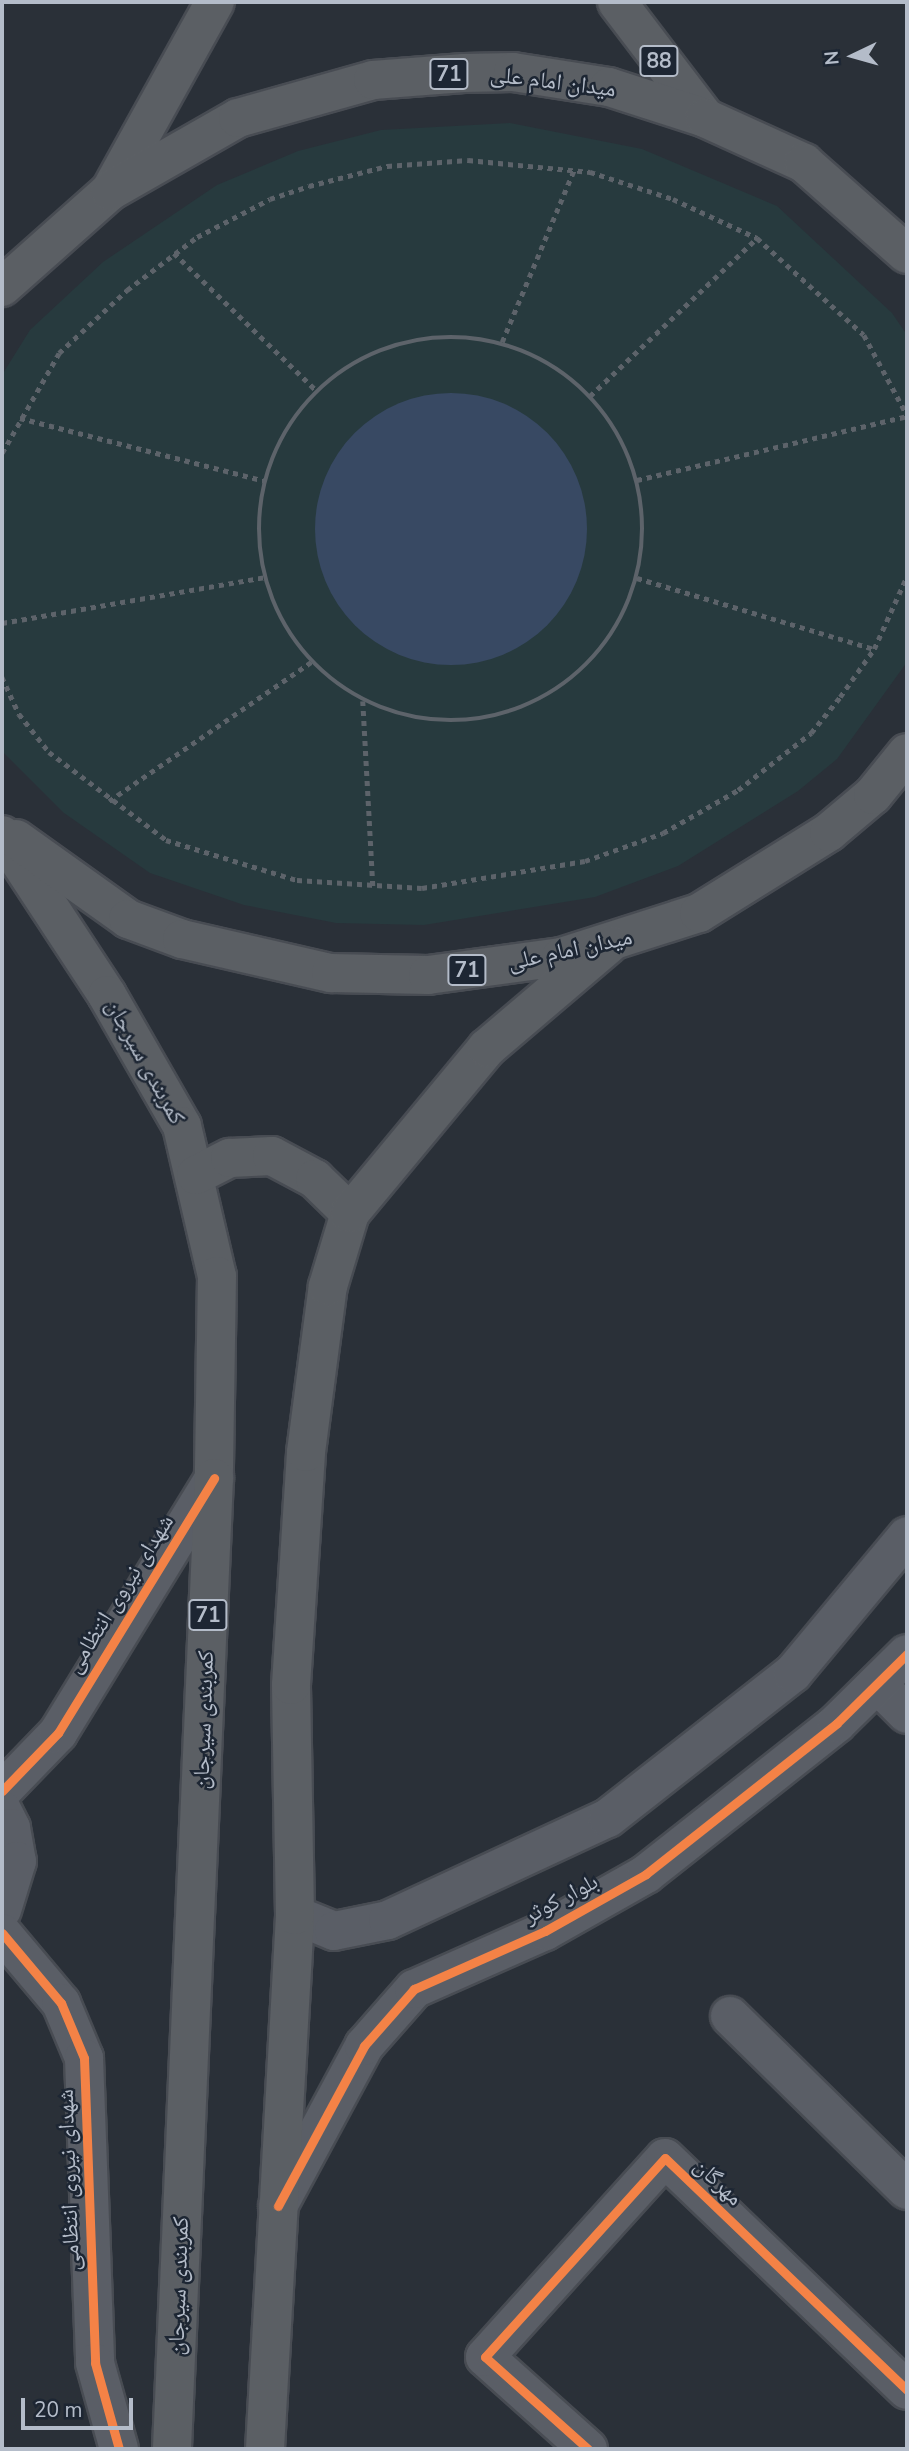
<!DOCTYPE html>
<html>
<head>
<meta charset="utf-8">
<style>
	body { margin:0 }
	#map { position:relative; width:909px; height:2451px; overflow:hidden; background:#2a3038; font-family:"Nunito Sans","Noto Naskh Arabic",sans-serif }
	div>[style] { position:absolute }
	.green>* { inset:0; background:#273a3e }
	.water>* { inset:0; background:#384963 }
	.round { border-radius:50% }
	.path>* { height:4.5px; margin-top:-2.25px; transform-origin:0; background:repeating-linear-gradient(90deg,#5d636a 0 5px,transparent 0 10px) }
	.path>.ring { margin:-2.25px; padding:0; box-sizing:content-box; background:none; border:4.5px solid #5d636a; border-radius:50% }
	.roads { filter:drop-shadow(2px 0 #484c53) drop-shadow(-2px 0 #484c53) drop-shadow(0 2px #484c53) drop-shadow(0 -2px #484c53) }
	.minor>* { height:38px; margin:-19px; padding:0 19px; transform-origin:19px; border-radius:19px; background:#5a5e66 }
	.tertiary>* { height:38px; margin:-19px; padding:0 19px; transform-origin:19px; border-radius:19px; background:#5a5e66 }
	.trunk>* { height:38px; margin:-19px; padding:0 19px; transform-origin:19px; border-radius:19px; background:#5b5f64 }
	.cycleway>* { height:9px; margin:-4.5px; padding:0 4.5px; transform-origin:4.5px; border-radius:4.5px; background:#f48246 }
	span { translate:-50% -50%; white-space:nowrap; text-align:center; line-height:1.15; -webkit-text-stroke:5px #1d2633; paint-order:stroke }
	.shield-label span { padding:2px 5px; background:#1d2633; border:2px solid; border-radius:5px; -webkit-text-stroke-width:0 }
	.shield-label { font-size:21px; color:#b4bcc9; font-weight:700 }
	.street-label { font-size:23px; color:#b4bcc9 }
	.frame { position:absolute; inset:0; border:4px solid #b4bcc9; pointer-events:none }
	.north { position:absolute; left:818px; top:21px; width:70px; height:70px; -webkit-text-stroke:5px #1d2633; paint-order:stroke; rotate:265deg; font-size:19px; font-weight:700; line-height:28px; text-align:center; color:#b4bcc9 }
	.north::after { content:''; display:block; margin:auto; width:24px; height:32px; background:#b4bcc9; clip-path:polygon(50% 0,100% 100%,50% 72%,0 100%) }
	.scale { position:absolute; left:21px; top:2398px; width:112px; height:32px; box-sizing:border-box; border:4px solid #b4bcc9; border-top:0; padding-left:9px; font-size:21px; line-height:24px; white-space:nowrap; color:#b4bcc9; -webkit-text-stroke:5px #1d2633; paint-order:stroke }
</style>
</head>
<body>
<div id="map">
	<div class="green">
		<div style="clip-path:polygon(510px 123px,642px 149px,777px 206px,892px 313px,907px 335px,907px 662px,837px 759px,798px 791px,678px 866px,595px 897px,424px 925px,336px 923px,244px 905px,150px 873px,64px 813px,2px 751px,2px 375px,30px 330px,103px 262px,217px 185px,298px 151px,381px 130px)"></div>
	</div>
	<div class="water">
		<div class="round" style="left:315px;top:393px;width:272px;height:272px"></div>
	</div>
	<div class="path">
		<div style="left:174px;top:253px;width:199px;rotate:44deg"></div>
		<div class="ring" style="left:259px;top:337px;width:379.5px;height:379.5px"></div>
		<div style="left:502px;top:342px;width:186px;rotate:-67.3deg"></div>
		<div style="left:590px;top:396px;width:230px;rotate:-43.4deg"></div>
		<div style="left:20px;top:418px;width:254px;rotate:14.4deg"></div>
		<div style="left:2px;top:453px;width:115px;rotate:-60.3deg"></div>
		<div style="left:59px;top:353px;width:93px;rotate:-42.8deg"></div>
		<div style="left:127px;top:290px;width:88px;rotate:-37.1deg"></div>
		<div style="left:197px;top:237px;width:82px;rotate:-27.5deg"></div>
		<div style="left:270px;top:199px;width:41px;rotate:-18.4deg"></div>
		<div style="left:309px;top:186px;width:81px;rotate:-14.4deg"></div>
		<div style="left:387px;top:166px;width:81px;rotate:-4.2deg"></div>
		<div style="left:468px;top:160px;width:123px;rotate:5.6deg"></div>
		<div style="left:590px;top:172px;width:87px;rotate:18deg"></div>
		<div style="left:673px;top:199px;width:93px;rotate:24.9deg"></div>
		<div style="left:757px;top:238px;width:144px;rotate:42.2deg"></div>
		<div style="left:864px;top:335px;width:91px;rotate:61.7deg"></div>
		<div style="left:637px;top:480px;width:277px;rotate:-13.3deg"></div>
		<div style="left:637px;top:578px;width:247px;rotate:16.7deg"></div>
		<div style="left:2px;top:623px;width:267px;rotate:-9.9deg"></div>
		<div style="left:2px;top:677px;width:41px;rotate:65.3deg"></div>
		<div style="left:19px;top:714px;width:48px;rotate:51.7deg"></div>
		<div style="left:49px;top:752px;width:146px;rotate:36.9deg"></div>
		<div style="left:166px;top:840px;width:137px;rotate:17deg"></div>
		<div style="left:297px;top:880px;width:125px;rotate:3.7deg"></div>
		<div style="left:422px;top:888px;width:165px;rotate:-9.4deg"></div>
		<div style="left:585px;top:861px;width:83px;rotate:-19.7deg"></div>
		<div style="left:663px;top:833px;width:86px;rotate:-29.8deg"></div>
		<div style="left:738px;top:790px;width:93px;rotate:-38deg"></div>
		<div style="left:811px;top:733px;width:46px;rotate:-51.1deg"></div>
		<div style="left:840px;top:697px;width:59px;rotate:-54.7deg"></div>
		<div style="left:874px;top:649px;width:80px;rotate:-65.7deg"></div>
		<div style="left:363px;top:701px;width:187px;rotate:86.9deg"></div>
		<div style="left:109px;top:801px;width:247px;rotate:-34.5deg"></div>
	</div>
	<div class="roads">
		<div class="minor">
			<div style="left:877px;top:1684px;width:42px;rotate:45deg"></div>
			<div style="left:295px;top:1915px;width:42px;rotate:22.3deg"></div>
			<div style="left:334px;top:1931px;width:55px;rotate:-11.5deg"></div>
			<div style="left:388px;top:1920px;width:242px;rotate:-24.9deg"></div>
			<div style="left:608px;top:1818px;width:235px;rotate:-38.1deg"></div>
			<div style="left:793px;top:1673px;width:178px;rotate:-50.2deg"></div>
			<div style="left:730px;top:2016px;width:248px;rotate:44.5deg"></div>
			<div style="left:278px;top:2206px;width:182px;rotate:-61.7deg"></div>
			<div style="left:364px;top:2046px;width:76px;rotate:-48.7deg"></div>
			<div style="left:414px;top:1989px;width:143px;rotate:-23.9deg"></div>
			<div style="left:545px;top:1931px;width:116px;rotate:-29.4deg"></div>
			<div style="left:646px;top:1874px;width:243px;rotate:-38.3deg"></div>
			<div style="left:837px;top:1723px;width:98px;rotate:-44.6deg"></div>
			<div style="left:588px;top:2449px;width:138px;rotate:-138.2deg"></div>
			<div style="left:485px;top:2357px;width:268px;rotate:-47.9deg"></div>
			<div style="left:665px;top:2158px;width:335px;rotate:43.8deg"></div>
		</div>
		<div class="tertiary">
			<div style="left:2px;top:1791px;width:81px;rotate:-46deg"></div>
			<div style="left:58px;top:1733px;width:299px;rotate:-58.5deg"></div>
			<div style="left:2px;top:1810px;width:20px;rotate:63deg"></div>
			<div style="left:11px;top:1828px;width:34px;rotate:80deg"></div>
			<div style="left:17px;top:1861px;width:51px;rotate:107deg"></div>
			<div style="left:2px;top:1933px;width:92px;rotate:49.9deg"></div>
			<div style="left:61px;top:2003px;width:60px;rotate:67.3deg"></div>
			<div style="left:84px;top:2058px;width:305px;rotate:87.9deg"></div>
			<div style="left:95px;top:2363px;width:89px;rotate:74.4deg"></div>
		</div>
		<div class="trunk">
			<div style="left:617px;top:2px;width:143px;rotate:52.7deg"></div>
			<div style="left:114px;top:184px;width:208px;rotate:-61deg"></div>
			<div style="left:2px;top:287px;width:144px;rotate:-41.6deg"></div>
			<div style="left:110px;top:191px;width:147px;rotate:-29.7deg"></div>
			<div style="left:238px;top:118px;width:140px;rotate:-15.7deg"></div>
			<div style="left:373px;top:80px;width:91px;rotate:-4.4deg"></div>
			<div style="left:464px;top:73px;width:49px;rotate:-1.2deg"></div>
			<div style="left:513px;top:72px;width:97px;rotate:8.9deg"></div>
			<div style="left:609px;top:87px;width:101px;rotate:17.9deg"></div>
			<div style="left:705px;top:118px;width:109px;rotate:24.4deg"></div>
			<div style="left:804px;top:163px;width:137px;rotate:41.5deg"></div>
			<div style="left:2px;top:835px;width:191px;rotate:56.7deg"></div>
			<div style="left:107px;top:995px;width:151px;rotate:60.2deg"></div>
			<div style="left:182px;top:1126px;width:154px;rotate:76.9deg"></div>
			<div style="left:217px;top:1276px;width:202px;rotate:90.9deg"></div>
			<div style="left:214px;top:1478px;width:972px;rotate:92.48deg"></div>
			<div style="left:16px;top:839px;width:138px;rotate:35.5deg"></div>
			<div style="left:128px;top:919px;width:58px;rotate:20.3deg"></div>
			<div style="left:182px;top:939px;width:153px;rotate:12.9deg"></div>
			<div style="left:331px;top:973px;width:97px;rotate:1.2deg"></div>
			<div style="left:428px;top:975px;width:134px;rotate:-7.7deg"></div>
			<div style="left:561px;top:957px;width:145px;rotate:-17.7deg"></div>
			<div style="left:699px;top:913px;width:153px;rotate:-31.9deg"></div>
			<div style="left:829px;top:832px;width:57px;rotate:-40.1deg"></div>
			<div style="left:873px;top:795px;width:54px;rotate:-51deg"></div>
			<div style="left:196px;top:1175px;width:38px;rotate:-27deg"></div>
			<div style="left:230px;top:1158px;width:42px;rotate:-2.7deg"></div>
			<div style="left:272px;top:1156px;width:49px;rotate:28.1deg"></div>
			<div style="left:315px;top:1179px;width:49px;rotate:44.2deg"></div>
			<div style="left:265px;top:2449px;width:535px;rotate:-86.78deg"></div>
			<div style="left:295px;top:1915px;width:230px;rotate:-91deg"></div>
			<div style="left:291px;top:1685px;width:233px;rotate:-86.3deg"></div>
			<div style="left:306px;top:1452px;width:167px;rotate:-82.5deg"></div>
			<div style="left:328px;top:1286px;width:76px;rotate:-73.2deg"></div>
			<div style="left:350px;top:1213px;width:214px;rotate:-50.3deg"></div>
			<div style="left:487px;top:1048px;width:159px;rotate:-40.4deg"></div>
		</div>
	</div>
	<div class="cycleway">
		<div style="left:2px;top:1791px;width:81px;rotate:-46deg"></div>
		<div style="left:58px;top:1733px;width:299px;rotate:-58.5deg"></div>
		<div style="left:2px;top:1933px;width:92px;rotate:49.9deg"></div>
		<div style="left:61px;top:2003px;width:60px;rotate:67.3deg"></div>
		<div style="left:84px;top:2058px;width:305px;rotate:87.9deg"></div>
		<div style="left:95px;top:2363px;width:89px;rotate:74.4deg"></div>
		<div style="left:278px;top:2206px;width:182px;rotate:-61.7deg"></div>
		<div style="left:364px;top:2046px;width:76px;rotate:-48.7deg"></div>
		<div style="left:414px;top:1989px;width:143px;rotate:-23.9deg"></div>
		<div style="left:545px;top:1931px;width:116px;rotate:-29.4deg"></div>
		<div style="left:646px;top:1874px;width:243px;rotate:-38.3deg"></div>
		<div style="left:837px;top:1723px;width:98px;rotate:-44.6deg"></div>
		<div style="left:588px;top:2449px;width:138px;rotate:-138.2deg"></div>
		<div style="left:485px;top:2357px;width:268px;rotate:-47.9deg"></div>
		<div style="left:665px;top:2158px;width:335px;rotate:43.8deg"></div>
	</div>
	<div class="shield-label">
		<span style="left:659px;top:61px">88</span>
		<span style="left:449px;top:74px">71</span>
		<span style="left:467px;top:970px">71</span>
		<span style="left:208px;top:1615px">71</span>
	</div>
	<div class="street-label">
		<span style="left:553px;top:82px;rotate:7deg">میدان امام علی</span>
		<span style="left:570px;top:950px;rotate:-12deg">میدان امام علی</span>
		<span style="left:145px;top:1062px;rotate:61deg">کمربندی سیرجان</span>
		<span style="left:120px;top:1594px;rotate:-58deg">شهدای نیروی انتظامی</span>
		<span style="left:204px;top:1720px;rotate:-88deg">کمربندی سیرجان</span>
		<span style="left:561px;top:1899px;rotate:-28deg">بلوار کوثر</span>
		<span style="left:69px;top:2180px;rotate:-92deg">شهدای نیروی انتظامی</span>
		<span style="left:718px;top:2182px;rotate:44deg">مهرگان</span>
		<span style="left:179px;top:2286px;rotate:-88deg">کمربندی سیرجان</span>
	</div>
	<div class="frame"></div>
	<div class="north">N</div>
	<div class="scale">20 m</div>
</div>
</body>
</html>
